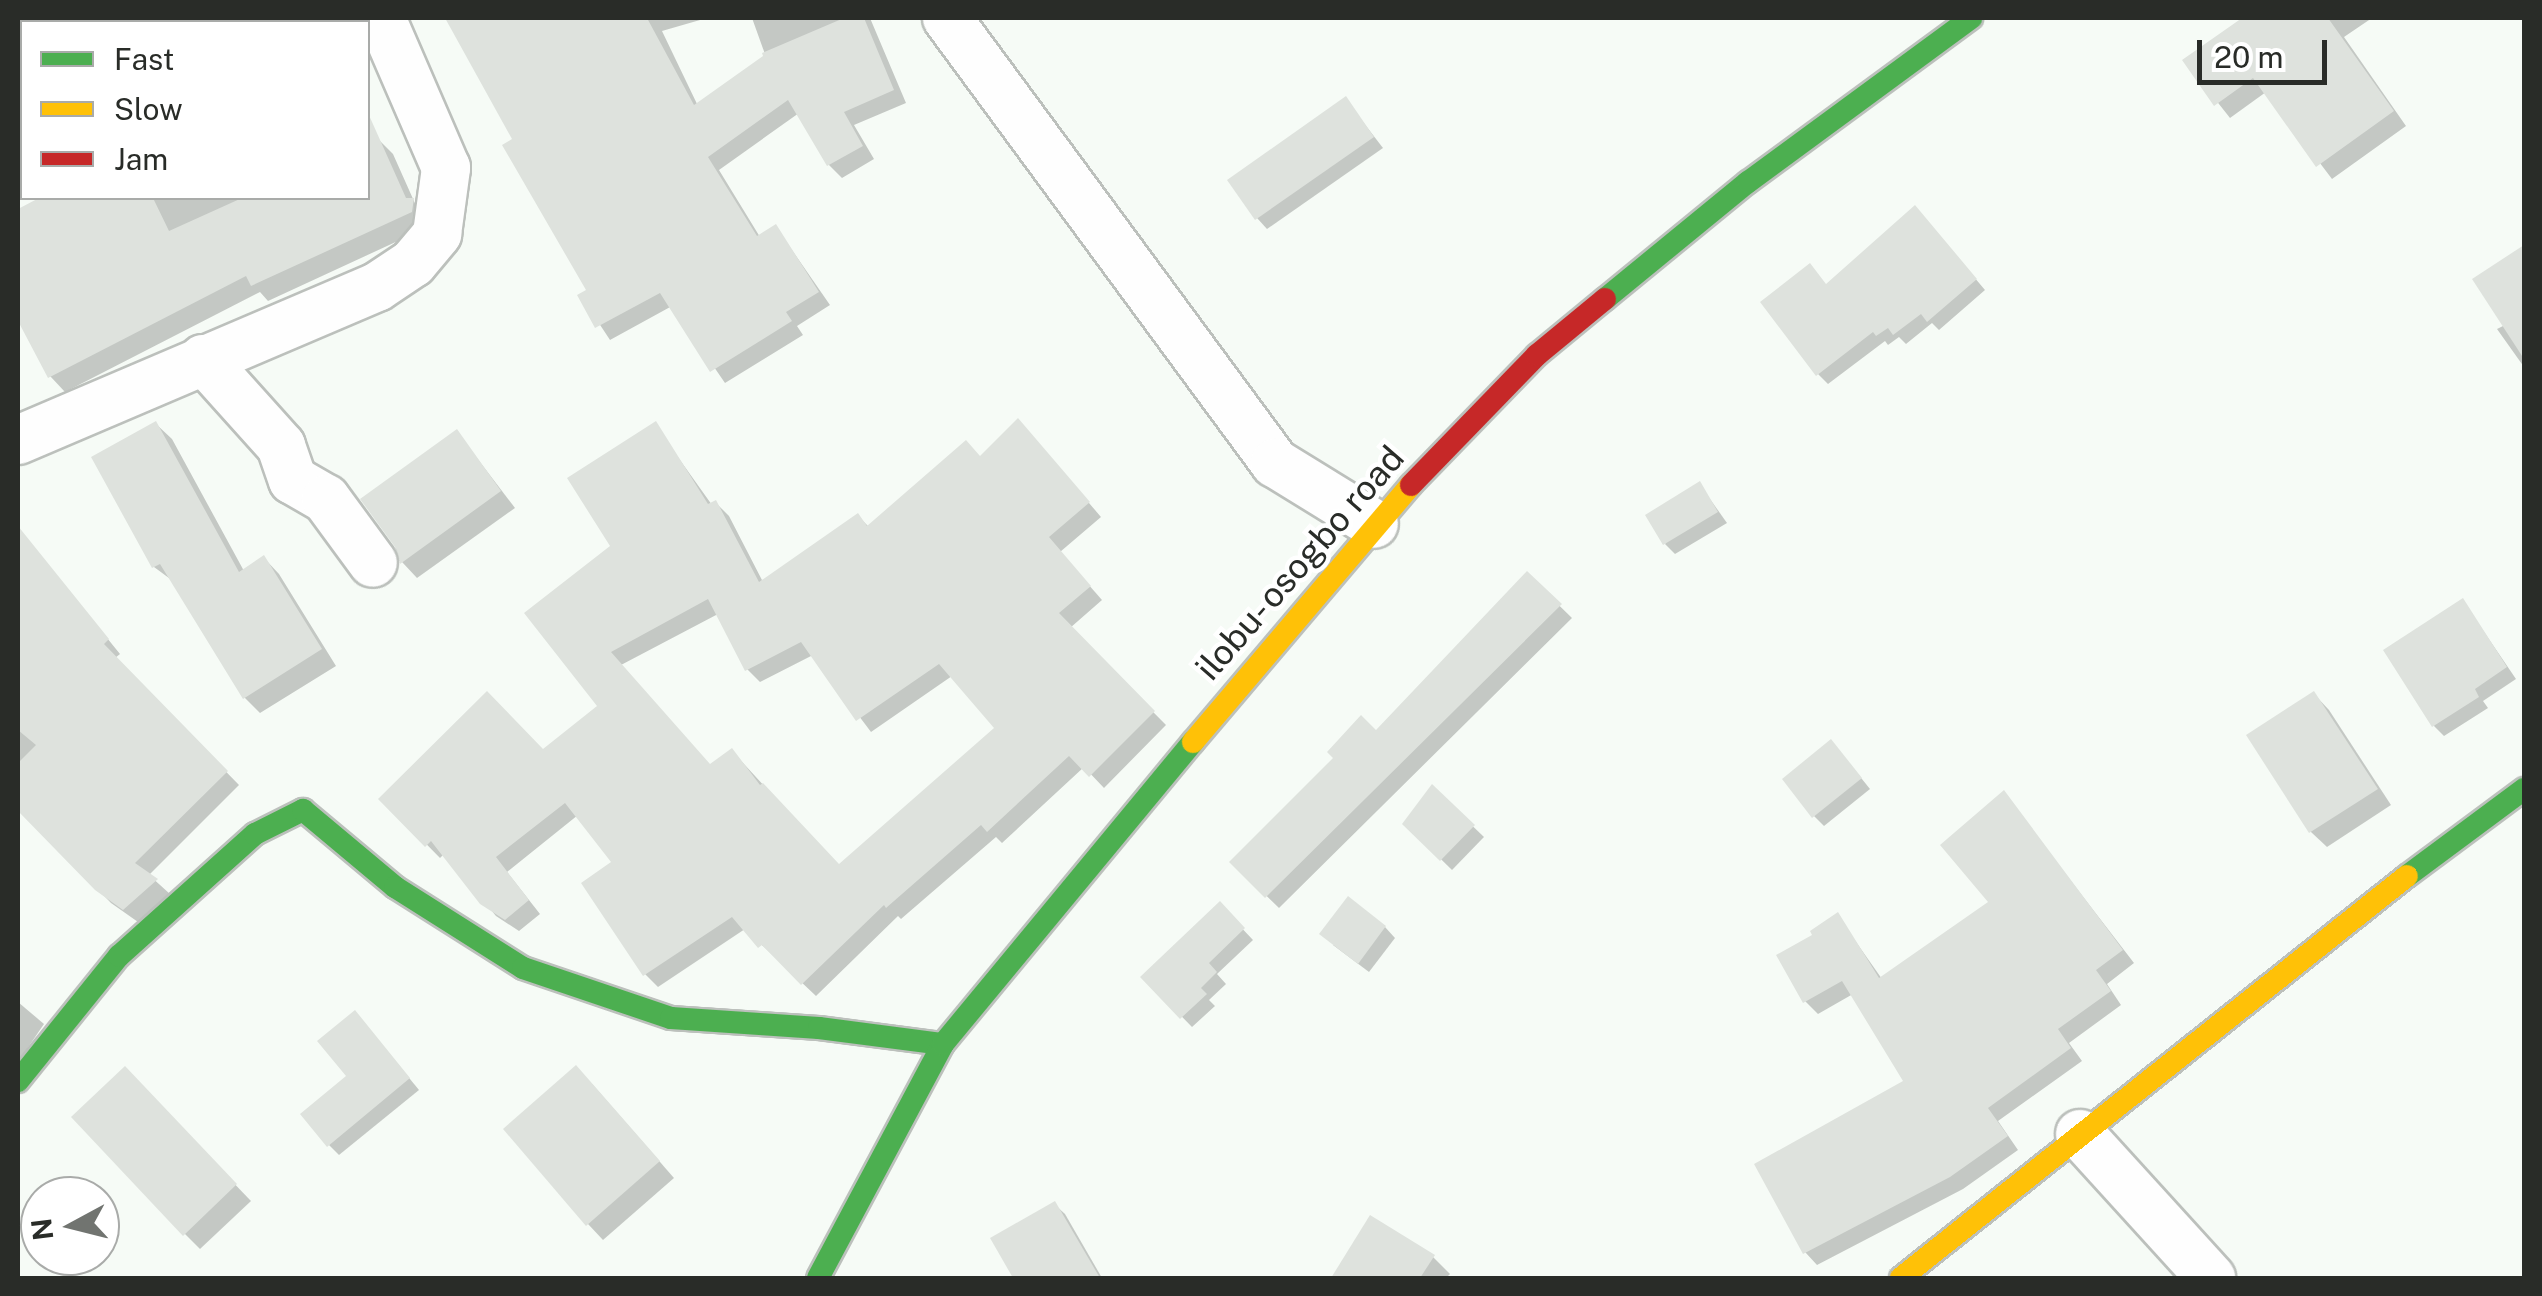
<!DOCTYPE html>
<html>
<head>
<meta charset="utf-8">
<style>
	body { margin:0 }
	#map { position:relative; width:2542px; height:1296px; overflow:hidden; background:#f6fbf6; font-family:"Public Sans",sans-serif }
	div>[style] { position:absolute }
	.shadow>* { inset:0; background:#0003 }
	.building>* { inset:0; background:#dee2dd }
	.roads { filter:drop-shadow(2px 0 #bcc0bc) drop-shadow(-2px 0 #bcc0bc) drop-shadow(0 2px #bcc0bc) drop-shadow(0 -2px #bcc0bc) }
	.street>* { height:48px; margin:-24px; padding:0 24px; transform-origin:24px; border-radius:24px; background:#fefefe }
	.fast>* { height:22px; margin:-11px; padding:0 11px; transform-origin:11px; border-radius:11px; background:#4caf50 }
	.slow>* { height:22px; margin:-11px; padding:0 11px; transform-origin:11px; border-radius:11px; background:#ffc107 }
	.jam>* { height:22px; margin:-11px; padding:0 11px; transform-origin:11px; border-radius:11px; background:#c62828 }
	span { translate:-50% -50%; white-space:nowrap; text-align:center; line-height:1.15; -webkit-text-stroke:9px #fff; paint-order:stroke }
	.street-label { font-size:35px; color:#292c28 }
	.frame { position:absolute; inset:0; border:20px solid #292c28; pointer-events:none }
	.legend { position:absolute; left:20px; top:20px; width:350px; height:180px; box-sizing:border-box; background:#fff; border:2px solid #a9aba9; margin:0; padding:12px 18px; list-style:none; font-size:30px; color:#292c28 }
	.legend li { display:flex; align-items:center; gap:20px; height:50px }
	.legend b { width:50px; border:2px solid #a9aba9 }
	.north { position:absolute; left:20px; top:1176px; width:100px; height:100px; box-sizing:border-box; background:#fff; border:2px solid #a9aba9; border-radius:50%; rotate:263deg; font-size:28px; font-weight:700; line-height:40px; text-align:center; color:#292c28 }
	.north::after { content:''; display:block; margin:auto; width:35px; height:45px; background:#717470; clip-path:polygon(50% 0,100% 100%,50% 72%,0 100%) }
	.scale { position:absolute; left:2197px; top:40px; width:130px; height:45px; box-sizing:border-box; border:5px solid #292c28; border-top:0; padding-left:12px; font-size:30px; line-height:35px; white-space:nowrap; color:#292c28; -webkit-text-stroke:8px #fff; paint-order:stroke }
</style>
</head>
<body>
<div id="map">
	<div class="shadow">
		<div style="clip-path:polygon(18px 18px,41px 18px,43px 22px,22px 22px,22px 76px,18px 78px)"></div>
		<div style="clip-path:polygon(292px 18px,347px 18px,350px 22px,295px 22px)"></div>
		<div style="clip-path:polygon(463px 18px,707px 18px,662px 31px,698px 106px,766px 57px,752px 18px,870px 18px,906px 103px,854px 125px,874px 159px,842px 178px,829px 165px,799px 113px,719px 170px,760px 237px,776px 227px,830px 305px,797px 326px,803px 335px,725px 383px,672px 306px,610px 340px,581px 296px,590px 291px,516px 140px,451px 24px)"></div>
		<div style="clip-path:polygon(2247px 18px,2372px 18px,2344px 37px,2406px 126px,2332px 179px,2266px 92px,2230px 118px,2185px 61px)"></div>
		<div style="clip-path:polygon(1346px 100px,1383px 148px,1267px 229px,1257px 218px)"></div>
		<div style="clip-path:polygon(377px 138px,393px 154px,426px 228px,268px 301px,260px 292px,65px 392px,50px 376px,18px 315px,18px 212px,38px 201px,46px 209px,70px 198px,368px 198px,368px 142px)"></div>
		<div style="clip-path:polygon(1925px 219px,1985px 290px,1939px 330px,1932px 323px,1906px 344px,1899px 337px,1888px 345px,1885px 341px,1828px 384px,1818px 374px,1827px 286px)"></div>
		<div style="clip-path:polygon(2524px 248px,2524px 367px,2497px 329px,2505px 325px,2475px 280px)"></div>
		<div style="clip-path:polygon(156px 424px,172px 439px,244px 571px,264px 558px,279px 574px,336px 666px,260px 713px,245px 698px,173px 581px,154px 567px)"></div>
		<div style="clip-path:polygon(evenodd,655px 425px,712px 505px,716px 503px,729px 516px,763px 582px,858px 516px,869px 527px,981px 458px,1030px 434px,1101px 517px,1060px 552px,1102px 600px,1070px 628px,1166px 725px,1104px 788px,1084px 767px,1002px 843px,996px 837px,901px 919px,898px 916px,816px 996px,745px 929px,658px 987px,645px 974px,615px 863px,578px 815px,507px 872px,540px 914px,519px 931px,496px 916px,444px 854px,440px 858px,382px 799px,543px 752px,600px 707px,614px 546px,655px 425px,718px 614px,747px 669px,760px 682px,813px 655px,871px 732px,952px 676px,998px 729px,839px 867px,732px 751px,711px 767px,621px 665px,718px 614px)"></div>
		<div style="clip-path:polygon(457px 432px,515px 508px,417px 578px,402px 562px,397px 546px)"></div>
		<div style="clip-path:polygon(1700px 485px,1727px 523px,1675px 554px,1665px 544px)"></div>
		<div style="clip-path:polygon(18px 528px,120px 654px,115px 658px,239px 785px,149px 875px,170px 894px,138px 922px,111px 903px,18px 807px)"></div>
		<div style="clip-path:polygon(1527px 574px,1572px 618px,1279px 908px,1232px 862px,1376px 733px)"></div>
		<div style="clip-path:polygon(2463px 601px,2516px 679px,2483px 701px,2488px 708px,2444px 736px,2434px 726px)"></div>
		<div style="clip-path:polygon(2314px 694px,2329px 710px,2391px 805px,2327px 847px,2311px 832px)"></div>
		<div style="clip-path:polygon(1841px 753px,1870px 789px,1824px 826px,1814px 816px)"></div>
		<div style="clip-path:polygon(1433px 788px,1484px 837px,1452px 870px,1405px 824px)"></div>
		<div style="clip-path:polygon(2004px 794px,2134px 963px,2107px 984px,2121px 1005px,2069px 1043px,2082px 1061px,1998px 1121px,2018px 1150px,1963px 1189px,1817px 1265px,1805px 1252px,1907px 1082px,1853px 994px,1818px 1014px,1805px 1001px,1816px 935px,1837px 915px,1882px 979px,1991px 902px)"></div>
		<div style="clip-path:polygon(1220px 905px,1253px 940px,1217px 974px,1226px 984px,1209px 1000px,1215px 1006px,1192px 1027px,1144px 978px)"></div>
		<div style="clip-path:polygon(1385px 927px,1395px 938px,1369px 972px,1333px 945px)"></div>
		<div style="clip-path:polygon(18px 1002px,44px 1024px,18px 1062px)"></div>
		<div style="clip-path:polygon(365px 1024px,419px 1090px,339px 1155px,329px 1145px)"></div>
		<div style="clip-path:polygon(125px 1070px,251px 1201px,200px 1249px,185px 1234px)"></div>
		<div style="clip-path:polygon(592px 1084px,674px 1178px,603px 1240px,588px 1224px)"></div>
		<div style="clip-path:polygon(1054px 1204px,1065px 1214px,1102px 1278px,1016px 1278px,993px 1239px)"></div>
		<div style="clip-path:polygon(1371px 1218px,1433px 1257px,1450px 1274px,1446px 1278px,1334px 1278px)"></div>
	</div>
	<div class="building">
		<div style="clip-path:polygon(445px 18px,647px 18px,694px 105px,763px 56px,762px 53px,844px 18px,864px 18px,894px 90px,844px 112px,863px 146px,827px 166px,788px 100px,708px 157px,757px 236px,776px 224px,819px 292px,786px 312px,792px 321px,710px 372px,660px 293px,595px 328px,577px 295px,586px 290px,502px 145px,512px 139px)"></div>
		<div style="clip-path:polygon(2242px 18px,2328px 18px,2394px 111px,2316px 167px,2253px 78px,2214px 106px,2182px 60px)"></div>
		<div style="clip-path:polygon(1346px 96px,1374px 137px,1255px 220px,1227px 180px)"></div>
		<div style="clip-path:polygon(368px 113px,406px 198px,414px 198px,412px 212px,251px 286px,246px 276px,48px 378px,18px 321px,18px 209px,39px 198px,153px 198px,169px 231px,242px 198px,368px 198px)"></div>
		<div style="clip-path:polygon(1915px 205px,1977px 279px,1927px 322px,1921px 314px,1893px 335px,1888px 328px,1876px 336px,1873px 332px,1816px 376px,1760px 302px,1810px 263px,1826px 284px)"></div>
		<div style="clip-path:polygon(2524px 245px,2524px 359px,2472px 279px)"></div>
		<div style="clip-path:polygon(evenodd,1018px 418px,1090px 502px,1049px 537px,1091px 586px,1059px 613px,1155px 711px,1089px 777px,1069px 756px,987px 832px,981px 825px,886px 908px,884px 905px,801px 985px,762px 945px,758px 948px,732px 917px,643px 976px,581px 883px,611px 862px,565px 803px,496px 857px,529px 900px,505px 920px,480px 904px,431px 841px,425px 847px,378px 799px,487px 691px,543px 749px,597px 706px,524px 613px,610px 546px,567px 478px,656px 421px,708px 504px,716px 500px,759px 582px,858px 513px,867px 526px,966px 440px,980px 456px,1018px 418px,708px 599px,745px 671px,801px 642px,856px 721px,939px 664px,994px 728px,839px 864px,763px 783px,760px 785px,732px 748px,710px 764px,611px 652px,708px 599px)"></div>
		<div style="clip-path:polygon(156px 421px,239px 572px,264px 555px,322px 649px,243px 699px,160px 564px,152px 568px,91px 457px)"></div>
		<div style="clip-path:polygon(457px 429px,501px 491px,400px 564px,395px 547px,360px 499px)"></div>
		<div style="clip-path:polygon(1700px 481px,1718px 512px,1663px 545px,1645px 515px)"></div>
		<div style="clip-path:polygon(18px 526px,109px 639px,104px 644px,228px 771px,135px 863px,158px 879px,123px 910px,95px 890px,18px 811px,18px 763px,36px 745px,18px 730px)"></div>
		<div style="clip-path:polygon(1527px 571px,1562px 604px,1265px 898px,1229px 862px,1333px 758px,1327px 752px,1361px 715px,1376px 730px)"></div>
		<div style="clip-path:polygon(2463px 598px,2507px 667px,2475px 689px,2479px 697px,2432px 727px,2383px 650px)"></div>
		<div style="clip-path:polygon(2314px 691px,2378px 789px,2309px 833px,2246px 735px)"></div>
		<div style="clip-path:polygon(1831px 739px,1862px 778px,1812px 818px,1782px 779px)"></div>
		<div style="clip-path:polygon(1432px 784px,1475px 825px,1440px 861px,1402px 824px)"></div>
		<div style="clip-path:polygon(2004px 790px,2123px 950px,2096px 970px,2111px 991px,2058px 1029px,2071px 1048px,1988px 1108px,2008px 1136px,1950px 1177px,1803px 1254px,1754px 1164px,1903px 1081px,1842px 981px,1803px 1003px,1776px 955px,1812px 935px,1810px 931px,1838px 912px,1879px 978px,1988px 902px,1940px 845px)"></div>
		<div style="clip-path:polygon(1348px 896px,1386px 926px,1358px 964px,1319px 934px)"></div>
		<div style="clip-path:polygon(1220px 901px,1245px 928px,1209px 963px,1217px 972px,1201px 988px,1207px 994px,1180px 1019px,1140px 977px)"></div>
		<div style="clip-path:polygon(355px 1010px,410px 1078px,327px 1147px,300px 1114px,346px 1076px,317px 1041px)"></div>
		<div style="clip-path:polygon(576px 1065px,660px 1161px,586px 1226px,503px 1129px)"></div>
		<div style="clip-path:polygon(125px 1066px,237px 1184px,183px 1236px,71px 1117px)"></div>
		<div style="clip-path:polygon(1055px 1201px,1100px 1278px,1013px 1278px,990px 1238px)"></div>
		<div style="clip-path:polygon(1370px 1215px,1435px 1255px,1420px 1278px,1331px 1278px)"></div>
	</div>
	<div class="roads">
		<div class="street">
			<div style="left:947px;top:18px;width:553px;rotate:53.61deg"></div>
			<div style="left:1275px;top:463px;width:116px;rotate:31.6deg"></div>
			<div style="left:203px;top:359px;width:117px;rotate:48.1deg"></div>
			<div style="left:281px;top:446px;width:36px;rotate:71deg"></div>
			<div style="left:293px;top:480px;width:38px;rotate:30deg"></div>
			<div style="left:326px;top:499px;width:79px;rotate:53.7deg"></div>
			<div style="left:18px;top:440px;width:390px;rotate:-23.1deg"></div>
			<div style="left:377px;top:287px;width:43px;rotate:-33.7deg"></div>
			<div style="left:413px;top:263px;width:38px;rotate:-50deg"></div>
			<div style="left:437px;top:234px;width:67px;rotate:-82.2deg"></div>
			<div style="left:446px;top:168px;width:163px;rotate:-113.4deg"></div>
			<div style="left:2080px;top:1134px;width:195px;rotate:47.7deg"></div>
		</div>
		<div class="fast">
			<div style="left:1605px;top:299px;width:185px;rotate:-39.3deg"></div>
			<div style="left:1748px;top:182px;width:277px;rotate:-36.3deg"></div>
			<div style="left:2407px;top:876px;width:146px;rotate:-36.6deg"></div>
			<div style="left:18px;top:1081px;width:161px;rotate:-51.1deg"></div>
			<div style="left:119px;top:956px;width:183px;rotate:-41.9deg"></div>
			<div style="left:255px;top:834px;width:54px;rotate:-26.6deg"></div>
			<div style="left:303px;top:810px;width:120px;rotate:39.9deg"></div>
			<div style="left:395px;top:887px;width:151px;rotate:32.3deg"></div>
			<div style="left:523px;top:968px;width:156px;rotate:18.7deg"></div>
			<div style="left:671px;top:1018px;width:148px;rotate:3.9deg"></div>
			<div style="left:819px;top:1028px;width:125px;rotate:7.4deg"></div>
			<div style="left:818px;top:1278px;width:265px;rotate:-61.9deg"></div>
			<div style="left:943px;top:1044px;width:392px;rotate:-50.4deg"></div>
		</div>
		<div class="slow">
			<div style="left:1193px;top:742px;width:337px;rotate:-49.7deg"></div>
			<div style="left:1901px;top:1278px;width:646px;rotate:-38.47deg"></div>
		</div>
		<div class="jam">
			<div style="left:1411px;top:485px;width:181px;rotate:-45.9deg"></div>
			<div style="left:1537px;top:355px;width:88px;rotate:-39.5deg"></div>
		</div>
	</div>
	<div class="street-label">
		<span style="left:1300px;top:563px;rotate:-49deg">ilobu- osogbo road</span>
	</div>
	<div class="frame"></div>
	<ul class="legend">
	<li><b style="height:12px;background:#4caf50"></b>Fast</li>
	<li><b style="height:12px;background:#ffc107"></b>Slow</li>
	<li><b style="height:12px;background:#c62828"></b>Jam</li>
	</ul>
	<div class="north">N</div>
	<div class="scale">20 m</div>
</div>
</body>
</html>
